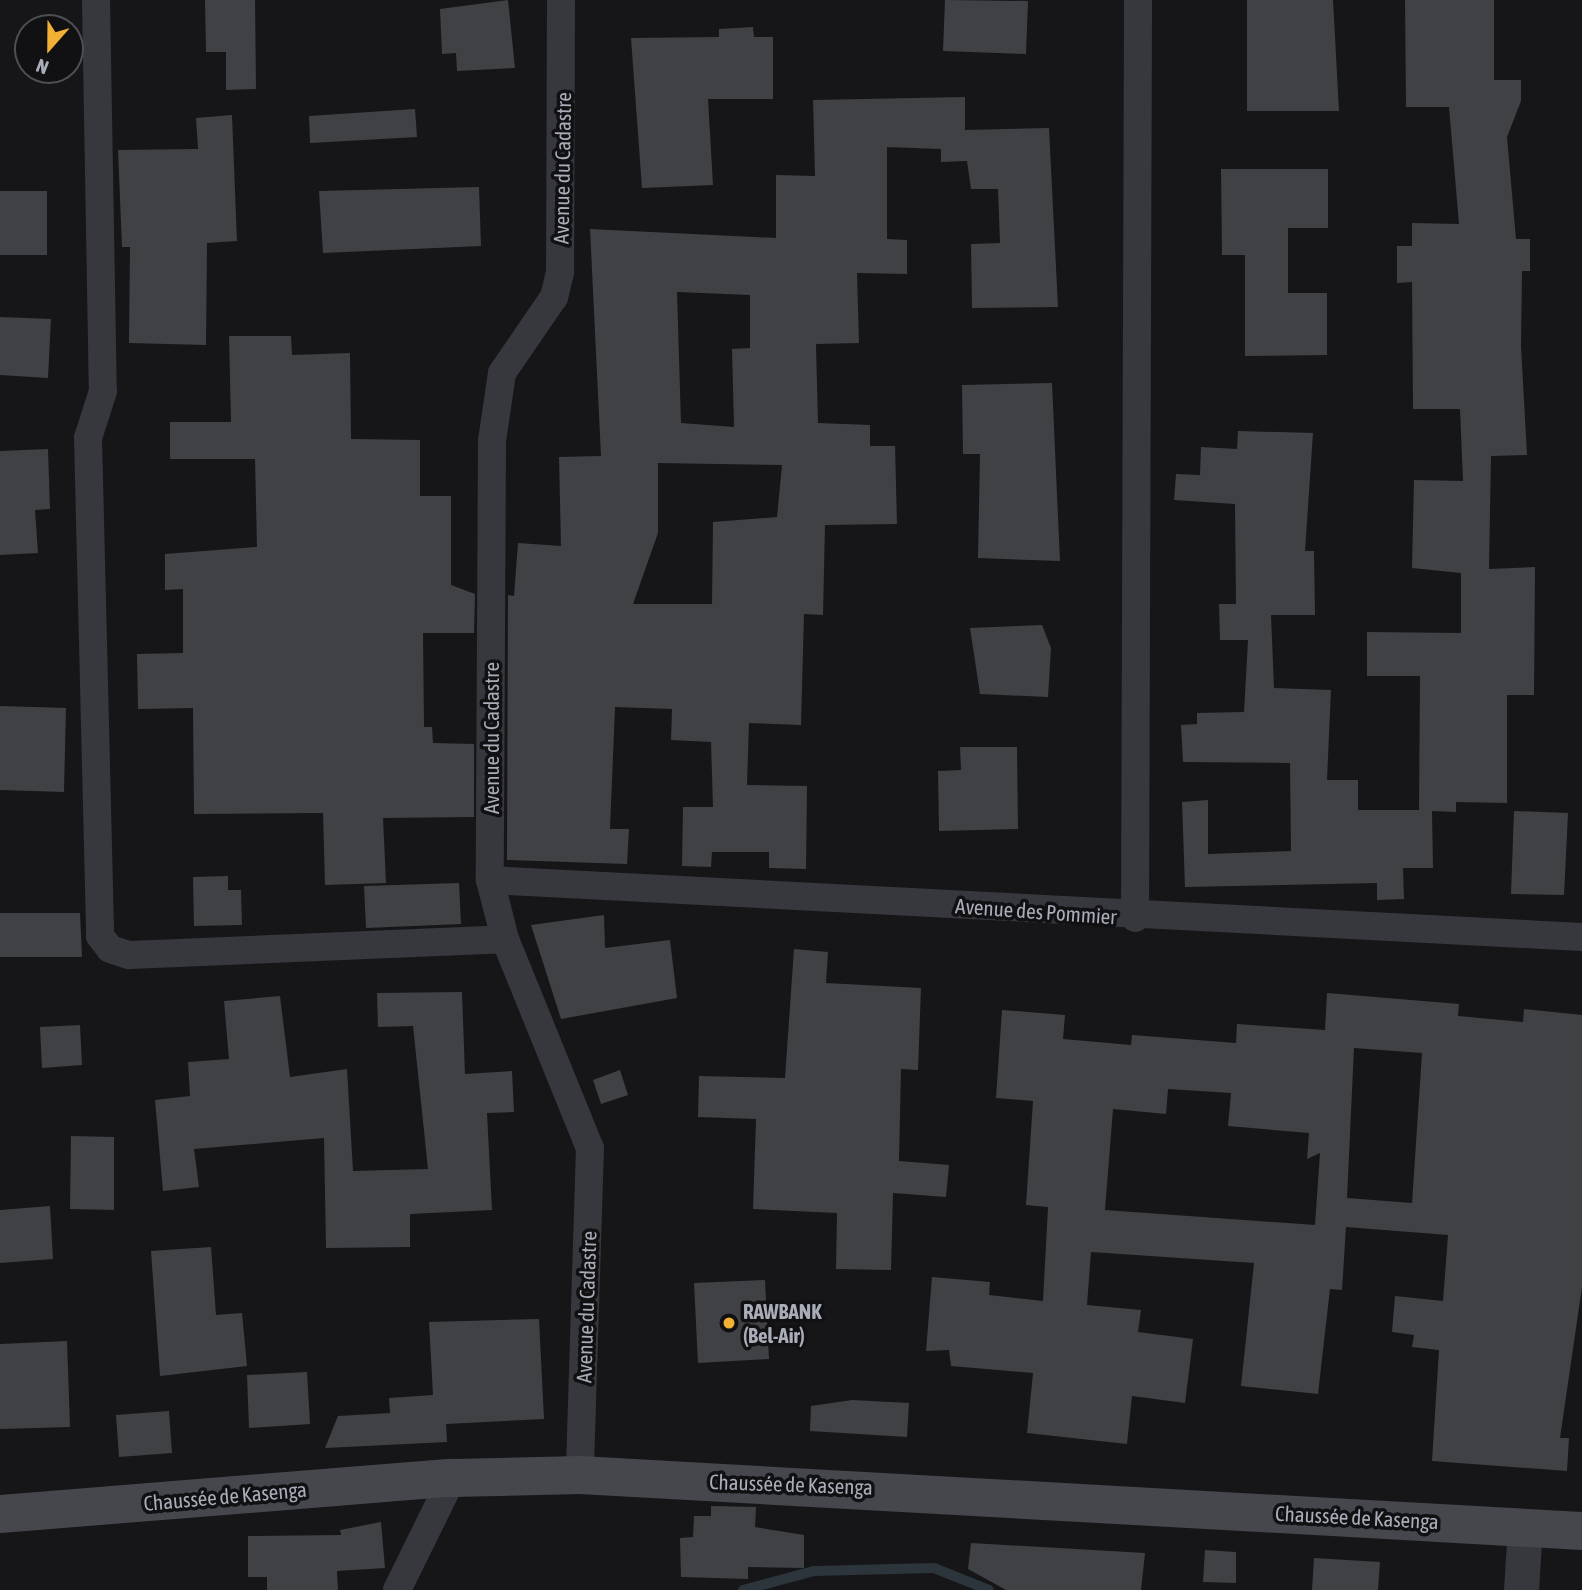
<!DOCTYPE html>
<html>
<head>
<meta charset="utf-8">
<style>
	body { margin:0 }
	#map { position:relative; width:1582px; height:1590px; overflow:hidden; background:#161618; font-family:"Asap Condensed",sans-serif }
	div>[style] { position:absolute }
	.stream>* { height:10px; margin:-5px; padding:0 5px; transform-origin:5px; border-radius:5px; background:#2c353c }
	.building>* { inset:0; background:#404145 }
	.minor>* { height:28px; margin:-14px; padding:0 14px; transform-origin:14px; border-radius:14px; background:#37383d }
	.tertiary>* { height:35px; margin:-17.5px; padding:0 17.5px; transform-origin:17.5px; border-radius:17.5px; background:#37383d }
	.secondary>* { height:38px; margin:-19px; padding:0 19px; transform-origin:19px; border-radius:19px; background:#45474d }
	.dots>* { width:19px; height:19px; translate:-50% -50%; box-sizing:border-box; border:4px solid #111113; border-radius:50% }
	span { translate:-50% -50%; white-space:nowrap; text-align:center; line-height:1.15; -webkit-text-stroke:7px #111113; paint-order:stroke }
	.street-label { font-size:21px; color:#a8adb8 }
	.poi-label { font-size:21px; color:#a8adb8; font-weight:700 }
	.left { translate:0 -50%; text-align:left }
	.north { position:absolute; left:14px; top:14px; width:70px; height:70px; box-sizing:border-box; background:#111113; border:2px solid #4d4f55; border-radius:50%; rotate:201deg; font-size:19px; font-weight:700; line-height:28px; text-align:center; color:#a8adb8 }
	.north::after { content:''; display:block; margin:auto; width:24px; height:32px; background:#f2b134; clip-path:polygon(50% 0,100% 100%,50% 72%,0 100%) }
</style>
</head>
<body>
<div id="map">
	<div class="stream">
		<div style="left:743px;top:1590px;width:73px;rotate:-15deg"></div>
		<div style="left:814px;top:1571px;width:120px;rotate:-1.4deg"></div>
		<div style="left:934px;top:1568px;width:59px;rotate:21.8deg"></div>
	</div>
	<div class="building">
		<div style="clip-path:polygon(205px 0,255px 0,256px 89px,226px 90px,226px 52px,206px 52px)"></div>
		<div style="clip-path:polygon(508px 0,515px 68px,457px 71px,456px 53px,442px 54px,440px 9px)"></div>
		<div style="clip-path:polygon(945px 0,1028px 1px,1026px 54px,943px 51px)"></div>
		<div style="clip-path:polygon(1247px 0,1333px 0,1339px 111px,1247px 111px)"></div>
		<div style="clip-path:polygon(1405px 0,1494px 0,1494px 80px,1521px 80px,1521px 101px,1507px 137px,1516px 239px,1530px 239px,1530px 271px,1522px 271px,1521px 346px,1527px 455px,1491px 456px,1489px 569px,1535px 567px,1534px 695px,1507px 695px,1507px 803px,1456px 802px,1456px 812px,1432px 811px,1433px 868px,1403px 868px,1404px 899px,1377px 900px,1377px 883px,1185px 887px,1182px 802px,1208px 800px,1208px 854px,1291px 851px,1290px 763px,1183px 762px,1181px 725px,1197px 724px,1197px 713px,1244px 712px,1248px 640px,1220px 640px,1219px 604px,1236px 604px,1235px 504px,1174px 500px,1176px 474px,1200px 475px,1201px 447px,1237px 449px,1238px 431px,1313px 433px,1305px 551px,1314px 551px,1315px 615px,1271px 615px,1274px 688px,1331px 690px,1327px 780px,1358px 780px,1358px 810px,1419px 810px,1420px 676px,1367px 676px,1367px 632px,1461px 633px,1461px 573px,1412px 568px,1414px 480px,1463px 481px,1460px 409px,1413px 409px,1412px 282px,1397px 283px,1397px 246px,1412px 246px,1412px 223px,1459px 224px,1449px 107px,1406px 107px)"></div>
		<div style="clip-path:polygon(753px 27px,754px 37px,773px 37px,773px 99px,708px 99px,713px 185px,642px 188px,631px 38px,719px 37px,719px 29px)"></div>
		<div style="clip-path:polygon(evenodd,965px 97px,965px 130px,1049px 128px,1058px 307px,972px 308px,971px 244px,1000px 243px,998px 189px,971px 189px,967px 161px,941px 162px,941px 149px,887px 147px,887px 239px,907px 240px,907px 274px,857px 273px,859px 343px,816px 344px,818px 423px,870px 425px,870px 446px,895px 446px,897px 524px,825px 525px,823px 615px,804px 614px,801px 725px,749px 723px,747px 785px,807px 786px,806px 869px,769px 868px,769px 852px,712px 852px,711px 867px,682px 866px,683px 807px,713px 807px,711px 742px,671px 740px,672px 709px,615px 707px,610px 829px,629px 829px,627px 864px,507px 860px,508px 595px,514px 596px,518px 543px,561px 546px,559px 457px,601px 456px,590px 229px,776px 238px,776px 175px,815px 176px,813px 100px,965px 97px,677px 292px,750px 295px,750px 348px,732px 349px,734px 427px,681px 423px,677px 292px,965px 97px,658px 463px,782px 465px,777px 517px,713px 522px,712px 604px,633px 604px,658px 533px,658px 463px)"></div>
		<div style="clip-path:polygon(415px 109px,417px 137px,310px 143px,309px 116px)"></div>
		<div style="clip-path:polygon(232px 115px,237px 241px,207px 243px,206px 345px,129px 343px,130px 247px,122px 247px,118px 150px,198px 149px,196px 118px)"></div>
		<div style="clip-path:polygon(1221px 169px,1328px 169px,1328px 228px,1288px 228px,1288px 293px,1327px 293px,1327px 355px,1245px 356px,1245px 255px,1222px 255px)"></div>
		<div style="clip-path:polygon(479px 187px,481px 246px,323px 253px,319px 191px)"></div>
		<div style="clip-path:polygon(0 191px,47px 191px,47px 255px,0 255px)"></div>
		<div style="clip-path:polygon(0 317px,51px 319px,48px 378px,0 375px)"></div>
		<div style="clip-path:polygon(229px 336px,291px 336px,292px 355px,350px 353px,351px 439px,420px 440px,420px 496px,451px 496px,451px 585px,475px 594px,474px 633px,423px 633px,424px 727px,432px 727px,433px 743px,474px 744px,474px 817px,383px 818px,386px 883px,325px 885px,323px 813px,194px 814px,193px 708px,138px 709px,137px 654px,183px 653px,183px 589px,165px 590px,165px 554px,257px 547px,255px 459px,170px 459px,170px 422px,231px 422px)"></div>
		<div style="clip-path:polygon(1052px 383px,1060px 561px,978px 558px,980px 454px,963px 454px,962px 385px)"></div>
		<div style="clip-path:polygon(48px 449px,50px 509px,35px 510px,38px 553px,0 555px,0 451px)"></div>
		<div style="clip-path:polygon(1042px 625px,1051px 648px,1048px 697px,980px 694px,970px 628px)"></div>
		<div style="clip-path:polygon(0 706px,66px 708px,64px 792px,0 790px)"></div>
		<div style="clip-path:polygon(960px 747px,1017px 747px,1018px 829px,939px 831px,938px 771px,961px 770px)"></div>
		<div style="clip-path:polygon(1514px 811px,1568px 813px,1564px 895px,1511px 894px)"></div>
		<div style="clip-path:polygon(228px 876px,228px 890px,241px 890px,242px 925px,194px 926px,193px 877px)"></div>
		<div style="clip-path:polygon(459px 883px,461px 924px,366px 928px,364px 886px)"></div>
		<div style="clip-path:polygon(0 913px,80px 913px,82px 957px,0 957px)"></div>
		<div style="clip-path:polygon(604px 915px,605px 948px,670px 940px,677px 998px,561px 1019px,531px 925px)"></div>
		<div style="clip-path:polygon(794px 949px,828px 952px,826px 983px,921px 988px,918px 1070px,901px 1069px,899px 1161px,949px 1165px,946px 1197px,893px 1193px,891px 1270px,836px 1269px,837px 1213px,753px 1209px,756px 1119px,698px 1117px,699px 1076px,785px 1078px)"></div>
		<div style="clip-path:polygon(462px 992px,465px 1074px,512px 1071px,514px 1112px,487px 1113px,492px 1210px,410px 1214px,410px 1247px,326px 1248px,324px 1138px,194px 1149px,199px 1187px,163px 1191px,155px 1100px,190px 1096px,188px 1062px,229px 1059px,224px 1001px,280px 996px,290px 1077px,347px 1069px,353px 1171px,428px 1169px,413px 1026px,378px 1027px,377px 993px)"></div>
		<div style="clip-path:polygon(evenodd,1327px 993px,1459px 1004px,1458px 1016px,1523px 1022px,1524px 1009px,1582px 1015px,1582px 1287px,1560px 1438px,1569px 1438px,1567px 1471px,1432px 1461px,1439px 1350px,1412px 1347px,1414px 1335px,1392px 1332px,1395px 1296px,1443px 1301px,1448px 1235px,1346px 1227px,1342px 1290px,1330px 1289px,1318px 1394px,1241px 1386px,1254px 1263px,1091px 1252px,1087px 1305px,1141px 1310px,1138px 1332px,1193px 1339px,1185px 1403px,1132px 1396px,1127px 1444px,1027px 1433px,1033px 1373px,951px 1366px,949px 1350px,926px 1351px,932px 1277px,990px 1282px,989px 1295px,1043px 1301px,1048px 1207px,1026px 1205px,1033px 1101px,996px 1098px,1002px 1010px,1065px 1015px,1063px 1039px,1131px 1045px,1132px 1035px,1236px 1043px,1237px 1024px,1325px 1030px,1327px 993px,1354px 1048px,1422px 1053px,1412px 1203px,1347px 1198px,1354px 1048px,1327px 993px,1168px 1089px,1231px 1093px,1228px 1126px,1309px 1133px,1307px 1159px,1320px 1153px,1315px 1225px,1105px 1210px,1113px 1109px,1166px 1114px,1168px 1089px)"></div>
		<div style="clip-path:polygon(80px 1025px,82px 1065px,42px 1068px,40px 1027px)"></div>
		<div style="clip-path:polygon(620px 1070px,628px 1095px,601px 1104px,593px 1080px)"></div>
		<div style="clip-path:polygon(71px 1136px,114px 1137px,114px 1210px,70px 1209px)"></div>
		<div style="clip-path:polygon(50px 1206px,53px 1259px,0 1263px,0 1210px)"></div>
		<div style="clip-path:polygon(211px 1247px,216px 1315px,242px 1313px,247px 1366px,160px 1376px,151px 1251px)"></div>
		<div style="clip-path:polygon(765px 1280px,769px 1359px,698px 1363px,694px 1283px)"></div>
		<div style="clip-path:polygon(539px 1319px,544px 1419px,446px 1424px,447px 1442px,325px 1448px,338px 1416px,390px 1413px,389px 1398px,433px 1395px,429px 1322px)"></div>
		<div style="clip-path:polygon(67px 1341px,70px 1427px,0 1429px,0 1344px)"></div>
		<div style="clip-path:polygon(307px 1372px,310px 1424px,249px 1428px,247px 1375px)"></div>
		<div style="clip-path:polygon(852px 1400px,909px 1403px,907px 1437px,810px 1431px,811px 1406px)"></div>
		<div style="clip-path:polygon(169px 1411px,172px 1453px,119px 1457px,116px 1415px)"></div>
		<div style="clip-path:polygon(711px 1506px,756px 1507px,755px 1527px,804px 1535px,804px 1568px,748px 1567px,748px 1579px,681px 1577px,680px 1538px,693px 1537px,694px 1516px,711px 1516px)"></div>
		<div style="clip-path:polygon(381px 1522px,385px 1568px,337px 1571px,338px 1590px,267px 1590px,267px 1577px,248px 1577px,248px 1536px,341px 1535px,340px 1530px)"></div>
		<div style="clip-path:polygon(971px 1543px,1145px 1553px,1141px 1590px,1006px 1590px,968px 1569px)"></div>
		<div style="clip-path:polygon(1205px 1550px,1236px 1552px,1236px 1583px,1203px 1582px)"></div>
		<div style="clip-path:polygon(1314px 1558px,1380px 1562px,1378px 1590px,1312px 1590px)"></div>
	</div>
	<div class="minor">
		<div style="left:96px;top:0;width:391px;rotate:89deg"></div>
		<div style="left:103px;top:391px;width:49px;rotate:107.7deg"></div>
		<div style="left:88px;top:438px;width:498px;rotate:88.6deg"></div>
		<div style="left:100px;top:936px;width:16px;rotate:52deg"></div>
		<div style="left:110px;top:949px;width:20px;rotate:18deg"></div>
		<div style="left:129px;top:955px;width:376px;rotate:-2.4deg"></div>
		<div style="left:561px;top:0;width:272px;rotate:90.2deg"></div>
		<div style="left:560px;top:272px;width:26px;rotate:103deg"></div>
		<div style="left:554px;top:297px;width:92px;rotate:124.4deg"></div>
		<div style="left:502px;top:373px;width:69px;rotate:98.4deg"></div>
		<div style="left:492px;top:441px;width:439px;rotate:90.3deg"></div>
		<div style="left:490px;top:880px;width:61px;rotate:75.7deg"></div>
		<div style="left:505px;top:939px;width:226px;rotate:67.9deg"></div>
		<div style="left:590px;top:1148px;width:327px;rotate:91.8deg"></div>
		<div style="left:490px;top:880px;width:1093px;rotate:2.99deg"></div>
		<div style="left:1135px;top:918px;width:918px;rotate:-89.81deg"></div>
		<div style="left:397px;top:1590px;width:125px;rotate:-63.8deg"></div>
	</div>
	<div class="tertiary">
		<div style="left:1521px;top:1590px;width:63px;rotate:-86.4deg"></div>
	</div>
	<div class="secondary">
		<div style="left:0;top:1514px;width:453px;rotate:-4.6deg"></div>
		<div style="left:452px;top:1478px;width:128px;rotate:-1.3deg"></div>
		<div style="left:580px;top:1475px;width:1004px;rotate:3.2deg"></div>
	</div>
	<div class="dots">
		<div style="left:729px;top:1323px;background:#f2b134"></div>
	</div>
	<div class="street-label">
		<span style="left:562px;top:168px;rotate:-89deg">Avenue du Cadastre</span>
		<span style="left:491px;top:738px;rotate:-90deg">Avenue du Cadastre</span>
		<span style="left:1036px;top:911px;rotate:4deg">Avenue des Pommier</span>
		<span style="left:586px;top:1307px;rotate:-88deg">Avenue du Cadastre</span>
		<span style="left:791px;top:1484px;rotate:2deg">Chaussée de Kasenga</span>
		<span style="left:225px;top:1496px;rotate:-5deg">Chaussée de Kasenga</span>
		<span style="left:1357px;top:1517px;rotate:3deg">Chaussée de Kasenga</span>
	</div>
	<div class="poi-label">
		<span class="left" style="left:743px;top:1323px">RAWBANK<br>(Bel-Air)</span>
	</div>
	<div class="north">N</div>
</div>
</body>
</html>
